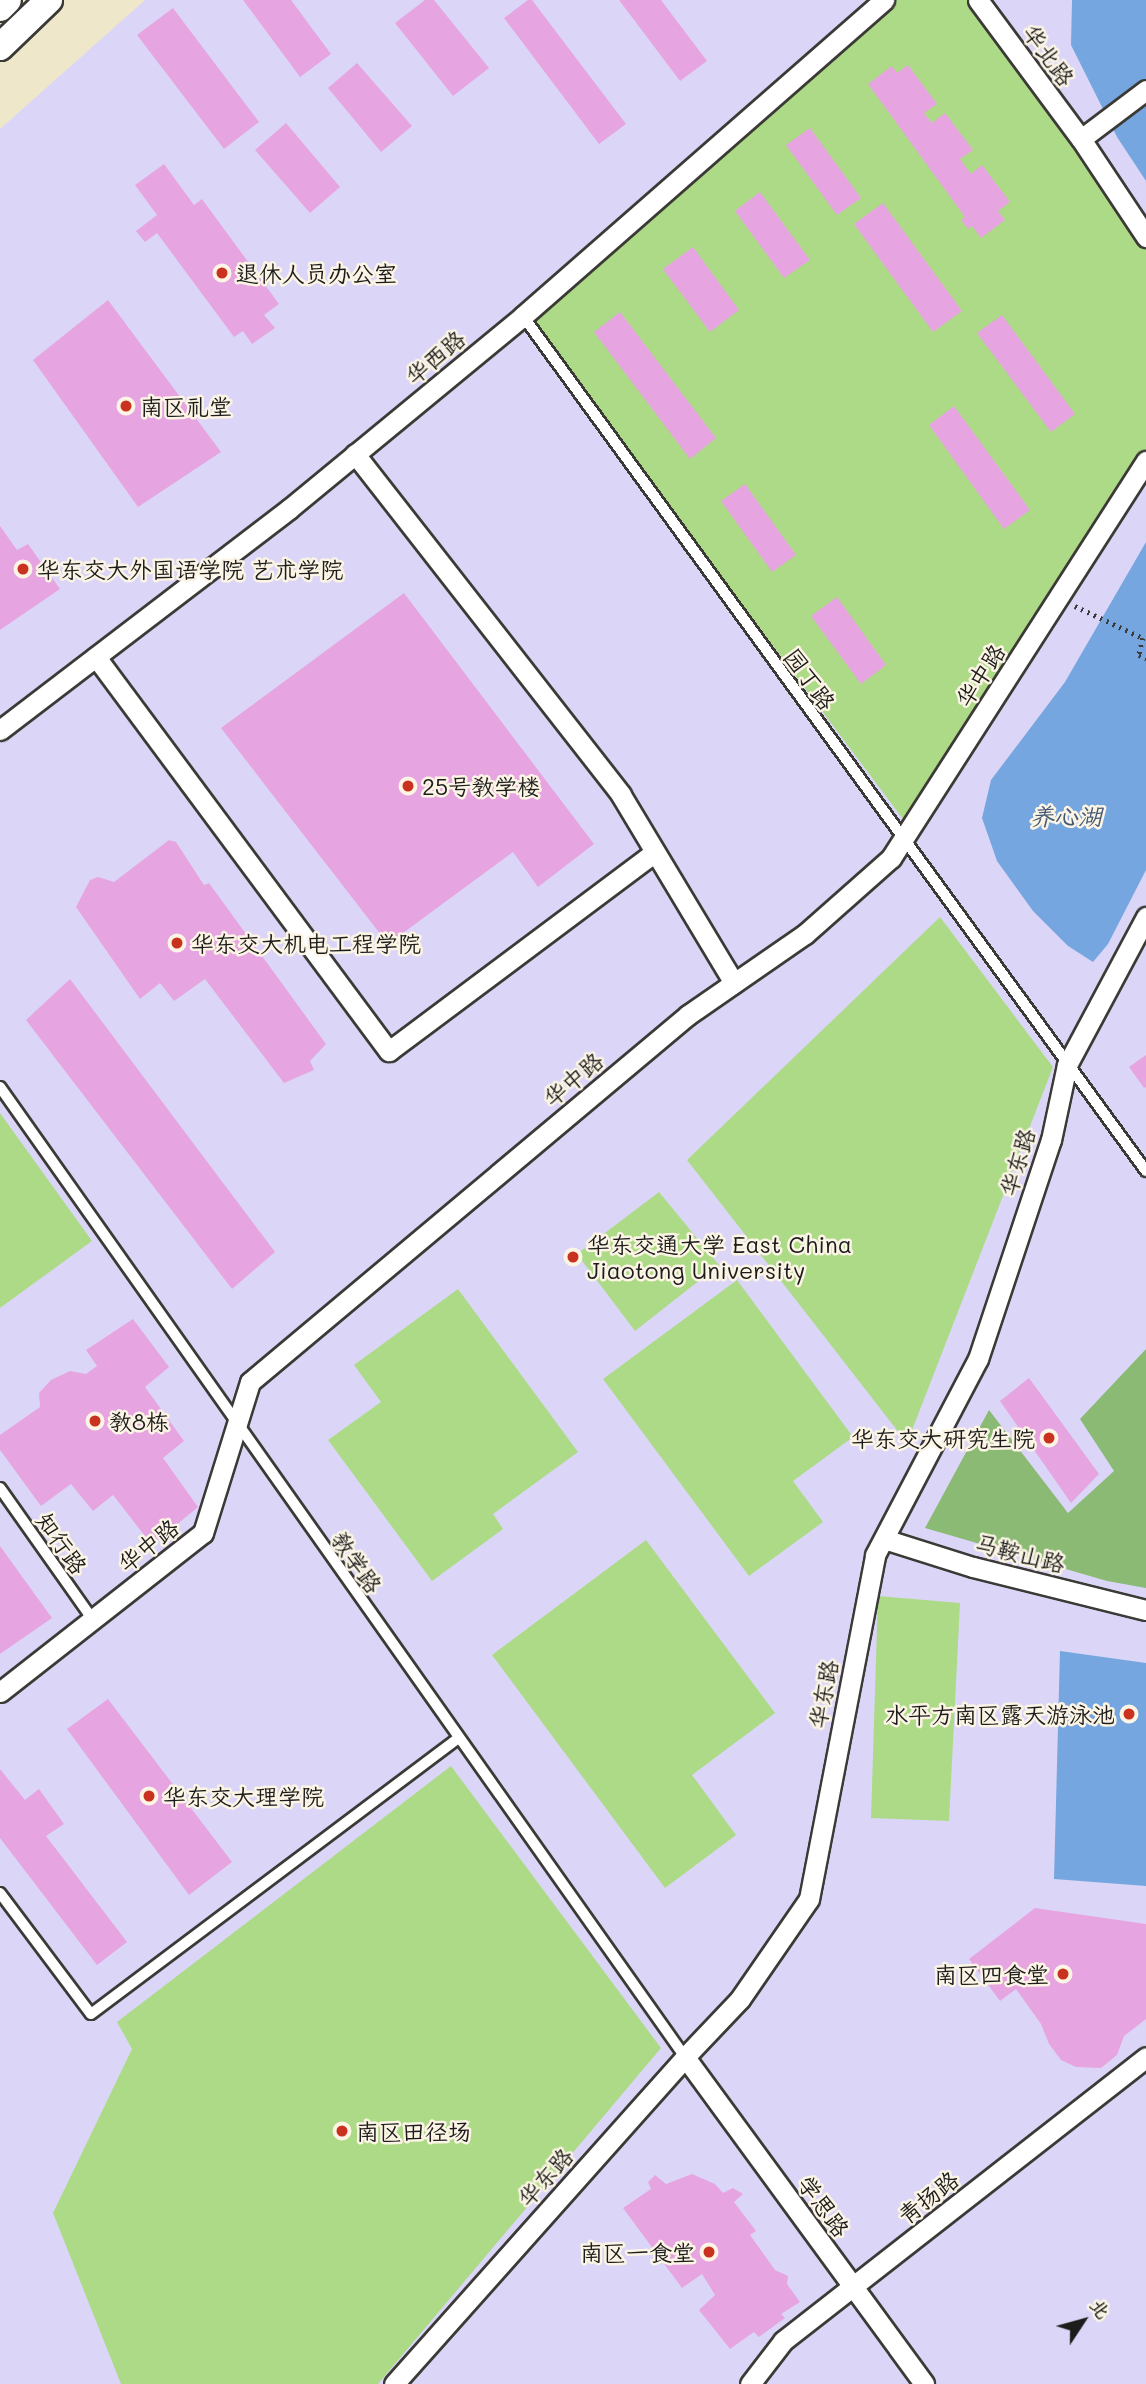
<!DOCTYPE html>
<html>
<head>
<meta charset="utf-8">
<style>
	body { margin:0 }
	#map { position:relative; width:1146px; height:2384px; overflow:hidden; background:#efe7c9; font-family:Mali,"LXGW WenKai TC",sans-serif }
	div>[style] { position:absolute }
	.built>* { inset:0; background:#dbd6f7 }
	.green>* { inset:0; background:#adda87 }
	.forest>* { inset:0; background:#8aba74 }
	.water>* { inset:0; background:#75a6e0 }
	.building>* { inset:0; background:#e6a5e1 }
	.path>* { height:4.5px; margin-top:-2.25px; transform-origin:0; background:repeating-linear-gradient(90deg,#3c3a36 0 2px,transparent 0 7px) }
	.roads { filter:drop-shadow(2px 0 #3c3a36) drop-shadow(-2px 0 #3c3a36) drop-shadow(0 2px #3c3a36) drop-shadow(0 -2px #3c3a36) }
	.lane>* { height:10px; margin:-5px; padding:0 5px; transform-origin:5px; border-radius:5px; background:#fff }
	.street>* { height:19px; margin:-9.5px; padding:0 9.5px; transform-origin:9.5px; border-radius:9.5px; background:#fff }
	.secondary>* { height:26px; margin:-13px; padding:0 13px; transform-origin:13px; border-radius:13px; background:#fff }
	.dots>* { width:19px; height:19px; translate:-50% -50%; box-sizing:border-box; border:4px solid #fcf5e5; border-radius:50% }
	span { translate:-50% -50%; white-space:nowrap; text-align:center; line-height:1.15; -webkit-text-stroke:5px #fcf5e5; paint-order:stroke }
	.street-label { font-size:23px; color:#1c1c1c }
	.poi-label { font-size:23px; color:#1c1c1c }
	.left { translate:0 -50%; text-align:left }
	.right { translate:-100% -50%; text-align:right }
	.water-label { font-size:24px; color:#445a74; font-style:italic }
	.north { position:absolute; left:1048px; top:2286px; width:70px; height:70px; -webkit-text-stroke:5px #fcf5e5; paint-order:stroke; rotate:54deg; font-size:19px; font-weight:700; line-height:28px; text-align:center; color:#1c1c1c }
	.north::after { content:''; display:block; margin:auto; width:24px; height:32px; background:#1c1c1c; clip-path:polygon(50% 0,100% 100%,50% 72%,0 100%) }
</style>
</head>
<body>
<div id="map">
	<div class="built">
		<div style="clip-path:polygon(145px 0,1146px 0,1146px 2384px,0 2384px,0 129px)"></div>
	</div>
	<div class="green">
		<div style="clip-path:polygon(892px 0,970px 0,1077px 143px,1146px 247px,1146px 449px,903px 819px,526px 316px)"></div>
		<div style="clip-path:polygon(940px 917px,1053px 1067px,907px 1443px,687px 1160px)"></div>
		<div style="clip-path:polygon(0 1113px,92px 1241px,0 1308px)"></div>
		<div style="clip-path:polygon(659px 1192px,719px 1265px,635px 1331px,577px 1254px)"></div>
		<div style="clip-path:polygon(737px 1280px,853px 1437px,793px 1481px,823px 1522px,749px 1576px,603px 1379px)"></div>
		<div style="clip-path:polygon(458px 1289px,578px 1452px,493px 1514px,503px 1529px,432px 1581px,328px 1440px,381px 1402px,354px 1365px)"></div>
		<div style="clip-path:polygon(646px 1540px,775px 1713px,692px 1775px,736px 1835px,665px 1888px,492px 1655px)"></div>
		<div style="clip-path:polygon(878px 1596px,960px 1603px,949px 1821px,871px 1818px)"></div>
		<div style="clip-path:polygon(451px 1766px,661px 2048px,378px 2384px,121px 2384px,53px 2213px,132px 2049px,117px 2022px)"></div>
	</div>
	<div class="forest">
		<div style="clip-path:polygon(1146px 1349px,1146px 1588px,1107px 1581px,925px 1528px,989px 1410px,1068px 1513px,1114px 1471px,1080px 1419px)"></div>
	</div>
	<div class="water">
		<div style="clip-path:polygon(1072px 0,1146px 0,1146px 181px,1117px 137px,1071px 45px)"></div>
		<div style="clip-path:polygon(1146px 542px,1146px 870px,1108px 944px,1093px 962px,1068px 946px,1033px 911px,997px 861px,982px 818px,991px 780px,1065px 682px)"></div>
		<div style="clip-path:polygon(1060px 1651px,1146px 1663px,1146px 1886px,1054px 1879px)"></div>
	</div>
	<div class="building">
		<div style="clip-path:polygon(243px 0,291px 0,331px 54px,300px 77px)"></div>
		<div style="clip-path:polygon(425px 0,434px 0,489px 68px,453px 96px,395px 23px)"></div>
		<div style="clip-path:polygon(528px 0,532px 0,626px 124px,599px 144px,504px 18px)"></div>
		<div style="clip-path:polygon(619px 0,661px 0,707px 61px,680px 81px)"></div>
		<div style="clip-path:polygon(173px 8px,259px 122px,224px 149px,137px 35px)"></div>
		<div style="clip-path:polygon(357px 63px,412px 126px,381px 152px,328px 88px)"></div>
		<div style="clip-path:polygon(908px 65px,937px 104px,924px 113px,932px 123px,945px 113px,973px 150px,960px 159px,971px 174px,982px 165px,1010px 202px,998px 211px,1005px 220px,981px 238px,972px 226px,968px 229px,961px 220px,965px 217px,868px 84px,892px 66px,897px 73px)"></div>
		<div style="clip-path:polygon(286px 123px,340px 187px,310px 213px,255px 150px)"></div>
		<div style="clip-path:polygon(810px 128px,861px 198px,837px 215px,786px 145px)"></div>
		<div style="clip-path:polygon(164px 164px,194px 205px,202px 199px,279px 304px,264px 315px,275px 328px,252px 344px,243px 331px,234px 337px,157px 233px,145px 242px,136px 231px,157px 215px,135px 185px)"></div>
		<div style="clip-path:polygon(760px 192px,810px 260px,784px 278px,735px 211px)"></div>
		<div style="clip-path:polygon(883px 203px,962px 311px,933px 332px,854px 224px)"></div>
		<div style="clip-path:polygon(693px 247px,739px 310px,710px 332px,663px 269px)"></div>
		<div style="clip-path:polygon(108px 300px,221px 452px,138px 507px,33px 360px)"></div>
		<div style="clip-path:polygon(620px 312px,716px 438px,690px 459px,594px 332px)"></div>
		<div style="clip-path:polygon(1002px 315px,1075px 414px,1051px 432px,977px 333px)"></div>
		<div style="clip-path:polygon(954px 406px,1030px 510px,1004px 529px,929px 425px)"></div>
		<div style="clip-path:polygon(745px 484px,796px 555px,772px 572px,721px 501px)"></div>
		<div style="clip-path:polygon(0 526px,17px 550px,28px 544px,60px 589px,0 630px)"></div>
		<div style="clip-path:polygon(404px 593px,594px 844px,538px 887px,513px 852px,388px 944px,221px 728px)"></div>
		<div style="clip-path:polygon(837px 597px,886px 665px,861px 684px,811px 616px)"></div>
		<div style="clip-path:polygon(169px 840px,176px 842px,204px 885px,209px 883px,326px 1044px,310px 1061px,314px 1070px,284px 1083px,205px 979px,174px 1001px,160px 983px,140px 999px,76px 907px,90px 880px,98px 877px,114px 882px)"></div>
		<div style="clip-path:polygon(70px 979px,275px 1252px,232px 1289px,26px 1020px)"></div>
		<div style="clip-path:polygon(1146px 1055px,1146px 1087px,1144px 1088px,1129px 1067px)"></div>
		<div style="clip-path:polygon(133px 1319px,169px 1367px,145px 1387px,184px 1441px,163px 1458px,198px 1507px,152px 1545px,113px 1495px,93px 1511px,71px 1484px,41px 1506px,0 1450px,0 1435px,40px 1407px,39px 1393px,51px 1380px,70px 1371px,86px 1374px,97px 1366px,86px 1350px)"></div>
		<div style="clip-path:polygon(1029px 1378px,1099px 1474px,1071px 1503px,1000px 1401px)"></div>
		<div style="clip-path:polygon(0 1546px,52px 1618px,0 1654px)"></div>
		<div style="clip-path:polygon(108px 1699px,232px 1862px,189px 1895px,67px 1729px)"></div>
		<div style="clip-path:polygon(0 1769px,25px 1800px,39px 1789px,64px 1824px,46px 1836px,127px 1942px,97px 1965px,0 1838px)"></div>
		<div style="clip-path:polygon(1035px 1908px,1146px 1924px,1146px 2019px,1124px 2036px,1117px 2055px,1101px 2068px,1076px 2067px,1061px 2060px,1049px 2044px,1041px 2024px,1016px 1989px,1000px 2001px,969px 1959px)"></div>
		<div style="clip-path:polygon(692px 2174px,715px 2184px,723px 2193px,733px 2188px,743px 2194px,734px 2202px,756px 2231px,750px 2235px,775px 2270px,788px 2276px,787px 2284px,800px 2302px,781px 2314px,785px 2318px,759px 2337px,754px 2332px,730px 2349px,699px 2310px,715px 2295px,702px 2274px,682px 2288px,623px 2208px,651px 2189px,648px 2182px,655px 2175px,666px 2184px)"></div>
	</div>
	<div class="path">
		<div style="left:1075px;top:606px;width:75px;rotate:25.2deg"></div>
		<div style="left:1143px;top:638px;width:17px;rotate:103deg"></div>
		<div style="left:1139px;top:655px;width:8px;rotate:23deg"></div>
	</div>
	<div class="roads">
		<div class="lane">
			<div style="left:523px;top:316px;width:1058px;rotate:53.92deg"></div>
			<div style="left:0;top:1087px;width:1187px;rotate:54.77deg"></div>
			<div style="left:0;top:1488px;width:161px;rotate:54.8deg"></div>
			<div style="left:0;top:1893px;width:151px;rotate:53.1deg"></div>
			<div style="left:91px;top:2014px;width:460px;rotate:-36.9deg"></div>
		</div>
		<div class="street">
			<div style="left:978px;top:0;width:173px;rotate:53.5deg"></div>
			<div style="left:1146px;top:90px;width:81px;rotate:143deg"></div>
			<div style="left:1081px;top:139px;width:118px;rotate:56.4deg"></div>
			<div style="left:355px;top:454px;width:432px;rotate:52deg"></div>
			<div style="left:621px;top:795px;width:219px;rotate:59deg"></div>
			<div style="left:96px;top:657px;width:491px;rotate:53.4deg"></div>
			<div style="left:389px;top:1051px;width:332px;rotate:-36.8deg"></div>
			<div style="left:0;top:730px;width:364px;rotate:-37.4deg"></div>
			<div style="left:289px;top:509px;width:303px;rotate:-39.5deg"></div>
			<div style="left:523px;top:316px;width:480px;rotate:-41.2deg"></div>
			<div style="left:884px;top:1539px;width:93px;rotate:17.5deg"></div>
			<div style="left:973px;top:1567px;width:178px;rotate:14deg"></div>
			<div style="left:0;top:1692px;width:258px;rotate:-38.1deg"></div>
			<div style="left:203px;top:1533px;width:158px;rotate:-72.7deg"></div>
			<div style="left:250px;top:1382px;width:571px;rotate:-39.96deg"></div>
			<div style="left:688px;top:1015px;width:142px;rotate:-34.7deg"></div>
			<div style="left:805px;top:934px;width:115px;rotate:-41.5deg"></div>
			<div style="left:891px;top:858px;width:472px;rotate:-57.3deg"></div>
			<div style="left:685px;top:2057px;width:405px;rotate:53.8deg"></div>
			<div style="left:394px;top:2384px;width:438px;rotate:-48.3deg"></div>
			<div style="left:685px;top:2057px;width:80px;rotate:-46.5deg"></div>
			<div style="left:740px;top:1999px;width:121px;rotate:-55.4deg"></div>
			<div style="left:809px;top:1899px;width:350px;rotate:-79.1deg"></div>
			<div style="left:875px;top:1555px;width:221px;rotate:-62.3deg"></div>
			<div style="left:978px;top:1359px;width:231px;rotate:-71.6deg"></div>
			<div style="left:1051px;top:1140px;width:77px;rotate:-78deg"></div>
			<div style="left:1067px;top:1065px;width:168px;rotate:-61.9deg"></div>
			<div style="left:750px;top:2384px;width:54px;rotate:-52.5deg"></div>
			<div style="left:783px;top:2341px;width:461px;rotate:-38deg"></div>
		</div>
		<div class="secondary">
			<div style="left:0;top:8px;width:11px;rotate:-45deg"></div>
			<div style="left:0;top:47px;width:68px;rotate:-43.8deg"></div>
		</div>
	</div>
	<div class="dots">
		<div style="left:222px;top:273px;background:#c8321e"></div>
		<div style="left:126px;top:406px;background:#c8321e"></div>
		<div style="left:23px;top:569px;background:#c8321e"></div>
		<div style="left:408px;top:786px;background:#c8321e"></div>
		<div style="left:177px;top:943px;background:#c8321e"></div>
		<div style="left:573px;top:1257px;background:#c8321e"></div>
		<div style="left:95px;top:1421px;background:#c8321e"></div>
		<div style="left:1049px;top:1438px;background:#c8321e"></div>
		<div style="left:1129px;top:1714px;background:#c8321e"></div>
		<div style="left:149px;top:1796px;background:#c8321e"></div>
		<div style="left:1063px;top:1974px;background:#c8321e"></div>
		<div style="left:342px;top:2131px;background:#c8321e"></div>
		<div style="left:709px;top:2252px;background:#c8321e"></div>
	</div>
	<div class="street-label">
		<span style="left:1049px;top:55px;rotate:54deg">华北路</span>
		<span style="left:435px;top:357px;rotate:-40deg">华西路</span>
		<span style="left:980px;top:675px;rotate:-57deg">华中路</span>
		<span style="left:810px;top:679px;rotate:54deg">园丁路</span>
		<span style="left:573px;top:1079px;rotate:-40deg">华中路</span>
		<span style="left:1017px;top:1162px;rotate:-73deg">华东路</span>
		<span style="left:62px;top:1543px;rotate:55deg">知行路</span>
		<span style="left:148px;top:1545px;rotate:-38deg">华中路</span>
		<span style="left:1020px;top:1553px;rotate:14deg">马鞍山路</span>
		<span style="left:357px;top:1562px;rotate:55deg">教学路</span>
		<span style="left:823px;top:1694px;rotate:-79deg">华东路</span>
		<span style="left:545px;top:2177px;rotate:-48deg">华东路</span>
		<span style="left:928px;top:2197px;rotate:-38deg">青扬路</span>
		<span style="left:824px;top:2206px;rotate:54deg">学思路</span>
	</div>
	<div class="poi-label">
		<span class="left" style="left:236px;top:273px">退休人员办公室</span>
		<span class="left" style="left:140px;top:406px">南区礼堂</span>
		<span class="left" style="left:37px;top:569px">华东交大外国语学院 艺术学院</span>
		<span class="left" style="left:422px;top:786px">25号教学楼</span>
		<span class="left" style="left:191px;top:943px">华东交大机电工程学院</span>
		<span class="left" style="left:587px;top:1257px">华东交通大学 East China<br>Jiaotong University</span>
		<span class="left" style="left:109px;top:1421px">教8栋</span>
		<span class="right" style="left:1035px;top:1438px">华东交大研究生院</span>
		<span class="right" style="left:1115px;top:1714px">水平方南区露天游泳池</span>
		<span class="left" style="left:163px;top:1796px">华东交大理学院</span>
		<span class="right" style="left:1049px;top:1974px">南区四食堂</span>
		<span class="left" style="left:356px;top:2131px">南区田径场</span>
		<span class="right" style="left:695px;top:2252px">南区一食堂</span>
	</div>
	<div class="water-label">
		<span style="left:1066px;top:816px">养心湖</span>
	</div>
	<div class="north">北</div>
</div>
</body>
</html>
